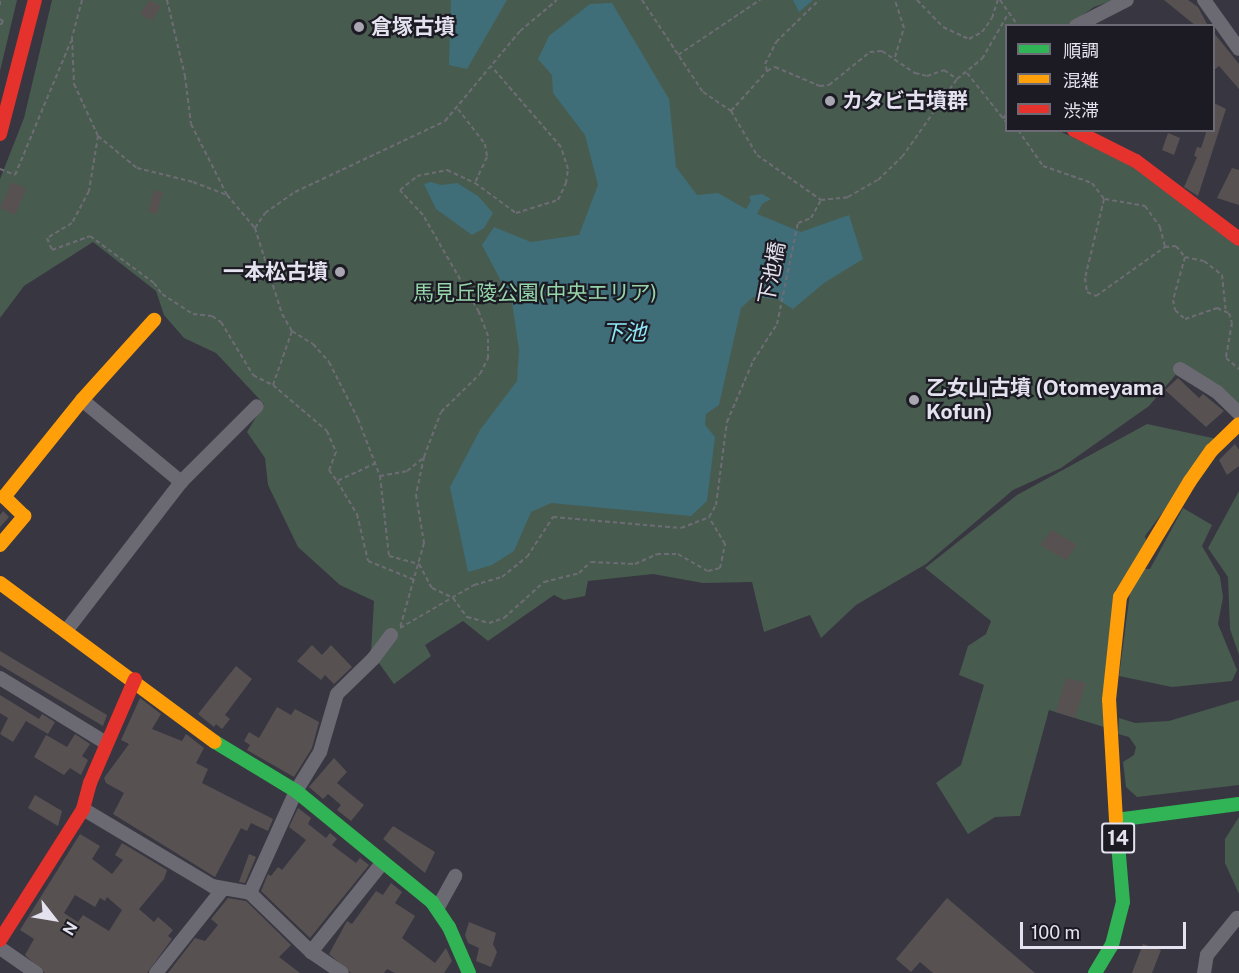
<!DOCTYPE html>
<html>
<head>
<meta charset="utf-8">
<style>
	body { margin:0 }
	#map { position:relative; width:1239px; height:973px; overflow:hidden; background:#383641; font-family:"Public Sans","Noto Sans JP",sans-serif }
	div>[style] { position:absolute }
	.green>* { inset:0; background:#485b4f }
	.water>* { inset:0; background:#3f6e79 }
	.building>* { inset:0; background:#575151 }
	.path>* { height:2px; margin-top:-1px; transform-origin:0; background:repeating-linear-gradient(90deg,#6d6c74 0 4.5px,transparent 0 7.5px) }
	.street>* { height:14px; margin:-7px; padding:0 7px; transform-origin:7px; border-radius:7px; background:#6b6a72 }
	.fast>* { height:14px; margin:-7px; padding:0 7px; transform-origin:7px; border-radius:7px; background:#30b455 }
	.slow>* { height:14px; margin:-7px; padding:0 7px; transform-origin:7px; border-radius:7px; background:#ff9f0a }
	.jam>* { height:14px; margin:-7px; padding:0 7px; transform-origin:7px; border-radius:7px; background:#e5322d }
	.dots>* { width:16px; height:16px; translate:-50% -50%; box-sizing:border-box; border:3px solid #1c1b24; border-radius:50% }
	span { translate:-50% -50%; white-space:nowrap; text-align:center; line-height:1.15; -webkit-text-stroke:4.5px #1c1b24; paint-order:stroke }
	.shield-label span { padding:2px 4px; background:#1c1b24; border:2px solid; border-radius:4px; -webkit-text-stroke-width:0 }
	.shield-label { font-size:20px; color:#e3e2ee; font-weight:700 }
	.poi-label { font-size:21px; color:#e3e2ee; font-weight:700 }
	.left { translate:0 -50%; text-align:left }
	.right { translate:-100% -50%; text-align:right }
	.street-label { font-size:21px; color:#e3e2ee }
	.park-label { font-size:21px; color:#96d4a9 }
	.water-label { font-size:22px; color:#8fe7fa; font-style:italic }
	.legend { position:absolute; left:1005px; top:24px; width:210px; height:108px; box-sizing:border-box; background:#1c1b24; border:2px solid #6c6b75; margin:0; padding:8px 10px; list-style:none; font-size:18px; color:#e3e2ee }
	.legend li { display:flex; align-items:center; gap:12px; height:30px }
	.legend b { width:30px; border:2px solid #6c6b75 }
	.north { position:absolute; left:24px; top:889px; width:60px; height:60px; -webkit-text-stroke:4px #1c1b24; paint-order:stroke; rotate:121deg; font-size:16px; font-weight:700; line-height:24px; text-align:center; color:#e3e2ee }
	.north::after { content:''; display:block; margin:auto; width:21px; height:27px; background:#e3e2ee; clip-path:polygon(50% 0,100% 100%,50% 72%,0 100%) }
	.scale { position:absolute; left:1020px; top:922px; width:166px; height:27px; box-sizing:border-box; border:3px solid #e3e2ee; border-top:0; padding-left:8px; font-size:18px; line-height:21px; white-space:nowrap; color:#e3e2ee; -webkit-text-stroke:4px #1c1b24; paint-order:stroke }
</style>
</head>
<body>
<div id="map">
	<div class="green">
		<div style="clip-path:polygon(0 0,17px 0,0 71px)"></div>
		<div style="clip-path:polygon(52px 0,1114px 0,1094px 7px,1068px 25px,1006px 26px,1006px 130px,1059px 131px,1138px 167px,1239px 246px,1239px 406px,1220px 386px,1184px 365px,1149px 406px,1061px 468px,1013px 490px,926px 564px,856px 605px,821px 638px,810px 615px,764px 632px,752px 582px,703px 583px,653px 574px,588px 581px,585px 596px,564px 600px,554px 595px,488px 641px,463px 621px,425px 645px,431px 656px,394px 684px,371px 652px,374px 601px,340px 585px,298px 547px,268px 485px,265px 458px,247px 432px,264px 404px,216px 353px,184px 338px,164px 315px,156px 291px,93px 242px,24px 286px,0 318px,0 179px,24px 118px)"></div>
		<div style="clip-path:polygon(1147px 424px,1217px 439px,1145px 536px,1147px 545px,1115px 591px,1104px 727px,1049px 710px,1020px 816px,995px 817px,968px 834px,936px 783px,961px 765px,984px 685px,959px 675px,968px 646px,986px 634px,991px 621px,925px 568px,1017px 495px)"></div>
		<div style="clip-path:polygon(1239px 491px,1239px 655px,1230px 629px,1228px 577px,1208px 548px)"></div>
		<div style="clip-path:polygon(1183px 508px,1212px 525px,1202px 546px,1220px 577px,1223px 597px,1218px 624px,1237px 670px,1232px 681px,1172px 687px,1119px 676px,1130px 593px,1144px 569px,1150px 569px)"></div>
		<div style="clip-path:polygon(1239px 700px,1239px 785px,1137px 797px,1126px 787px,1123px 762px,1134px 755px,1136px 747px,1129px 737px,1118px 734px,1119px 718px,1135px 723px,1169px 721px)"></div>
		<div style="clip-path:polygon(1239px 817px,1239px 894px,1225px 863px,1225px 839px)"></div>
	</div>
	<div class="water">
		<div style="clip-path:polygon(451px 0,507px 0,467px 69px,449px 65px)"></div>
		<div style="clip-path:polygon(793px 0,813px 0,799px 12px)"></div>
		<div style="clip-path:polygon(612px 3px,669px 99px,676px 167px,697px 195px,718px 193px,746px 209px,751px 201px,749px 196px,762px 194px,771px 199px,762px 204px,757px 214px,801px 232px,849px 215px,863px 259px,824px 283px,793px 309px,777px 299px,753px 297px,741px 308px,719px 405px,706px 414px,705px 425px,715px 437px,707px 501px,691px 516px,551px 503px,531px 512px,514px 551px,492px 565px,468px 572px,450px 487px,480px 430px,517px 381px,519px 350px,512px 302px,482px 245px,494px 227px,531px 242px,579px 235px,598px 185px,585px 135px,553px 93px,552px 75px,538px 59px,549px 36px,590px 4px)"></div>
		<div style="clip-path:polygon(431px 182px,441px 185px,457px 183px,478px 196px,493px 213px,484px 228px,472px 235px,436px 209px,424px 184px)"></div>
	</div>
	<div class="building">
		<div style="clip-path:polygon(149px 0,161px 6px,152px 21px,140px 14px)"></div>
		<div style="clip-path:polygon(1164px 0,1188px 0,1198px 7px,1208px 26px,1196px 26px)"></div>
		<div style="clip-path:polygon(1214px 33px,1239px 64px,1239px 89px,1219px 66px,1214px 70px)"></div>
		<div style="clip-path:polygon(1214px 103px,1226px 109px,1198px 196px,1184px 187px,1197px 157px,1194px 156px,1197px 147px,1201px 148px,1207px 130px,1214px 130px)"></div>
		<div style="clip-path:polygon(1168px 133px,1180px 138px,1174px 155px,1162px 150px)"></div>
		<div style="clip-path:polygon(1232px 168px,1239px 170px,1239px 205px,1217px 198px)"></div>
		<div style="clip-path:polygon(12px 182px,26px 189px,15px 215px,0 208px)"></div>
		<div style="clip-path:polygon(154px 190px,163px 192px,157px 214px,148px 212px)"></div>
		<div style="clip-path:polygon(1178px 378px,1199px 398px,1203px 394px,1224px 411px,1206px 427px,1165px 390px)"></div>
		<div style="clip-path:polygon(1235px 444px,1239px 450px,1239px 466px,1227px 475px,1219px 460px)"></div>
		<div style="clip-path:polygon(3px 511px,9px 517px,0 527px,0 515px)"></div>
		<div style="clip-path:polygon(1052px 530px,1077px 545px,1066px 560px,1040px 545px)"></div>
		<div style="clip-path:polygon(312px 645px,322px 655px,331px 645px,352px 667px,334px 684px,325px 675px,321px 680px,297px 661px)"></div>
		<div style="clip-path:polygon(0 651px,107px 715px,103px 726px,0 665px)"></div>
		<div style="clip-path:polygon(236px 666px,252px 679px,225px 715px,230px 719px,222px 729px,216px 724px,214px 727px,198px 714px)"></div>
		<div style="clip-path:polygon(1066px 678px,1086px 683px,1075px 718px,1056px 712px)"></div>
		<div style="clip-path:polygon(0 695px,39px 719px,42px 714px,55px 722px,48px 734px,26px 721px,13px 742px,0 734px,8px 718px,0 713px)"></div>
		<div style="clip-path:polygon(140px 698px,161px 714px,152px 729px,182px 741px,186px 734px,204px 748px,196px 763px,208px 769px,202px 783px,273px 819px,268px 831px,251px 823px,247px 831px,241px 828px,215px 877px,113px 814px,124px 793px,106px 783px,104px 778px,129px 744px,121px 740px)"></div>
		<div style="clip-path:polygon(277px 707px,291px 715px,295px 709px,319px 722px,312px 748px,294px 777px,247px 750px,250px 745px,244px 741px,249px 732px,259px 738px)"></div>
		<div style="clip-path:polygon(75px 734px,90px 744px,82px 756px,88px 760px,81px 775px,70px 768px,64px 775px,34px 757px,46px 735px,67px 747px)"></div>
		<div style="clip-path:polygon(334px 758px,347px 772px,337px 783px,364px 805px,351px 821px,337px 810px,341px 805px,328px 794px,323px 799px,309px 787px)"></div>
		<div style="clip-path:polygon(35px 795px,62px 811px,58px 826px,28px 808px)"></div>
		<div style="clip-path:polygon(298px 808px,311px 818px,308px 824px,326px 838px,330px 833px,337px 839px,332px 845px,356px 863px,360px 858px,369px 865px,310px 938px,261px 891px,268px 874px,271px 876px,278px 867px,282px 870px,306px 840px,289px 827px)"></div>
		<div style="clip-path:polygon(393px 826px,435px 852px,425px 873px,383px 839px)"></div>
		<div style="clip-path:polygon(evenodd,80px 834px,100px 846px,92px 859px,112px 874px,123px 860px,115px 855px,122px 843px,167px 870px,164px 879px,139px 909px,154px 922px,158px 917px,173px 930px,168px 936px,172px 939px,147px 973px,45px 973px,25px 955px,34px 939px,20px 930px,80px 834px,75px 895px,95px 907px,100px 898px,105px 901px,107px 897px,122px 910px,109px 931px,83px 915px,78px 922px,64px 913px,75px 895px)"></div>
		<div style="clip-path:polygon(249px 854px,256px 857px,245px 883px,239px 882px)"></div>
		<div style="clip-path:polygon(391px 883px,402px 892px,395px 903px,415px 916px,402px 938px,435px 963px,446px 948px,452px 961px,444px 973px,395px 973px,387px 969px,384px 973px,351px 973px,329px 954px,347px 921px,352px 924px,376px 891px,383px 895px)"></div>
		<div style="clip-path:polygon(228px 898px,246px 901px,291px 945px,279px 957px,300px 973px,168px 973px,195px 938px,205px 941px,218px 925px,211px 919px)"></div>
		<div style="clip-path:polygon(947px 898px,1035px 973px,933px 973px,920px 962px,911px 972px,896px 959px)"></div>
		<div style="clip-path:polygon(469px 922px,496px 933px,493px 944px,497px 952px,491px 967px,476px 961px,479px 948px,468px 943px,465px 935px)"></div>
		<div style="clip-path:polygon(1143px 944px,1161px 950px,1152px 973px,1132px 973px)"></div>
	</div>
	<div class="path">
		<div style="left:82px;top:0;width:39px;rotate:105deg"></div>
		<div style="left:72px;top:38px;width:46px;rotate:87.5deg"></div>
		<div style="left:74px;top:84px;width:57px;rotate:65.2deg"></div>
		<div style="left:98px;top:136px;width:50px;rotate:39.4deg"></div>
		<div style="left:137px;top:168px;width:58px;rotate:14deg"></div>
		<div style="left:193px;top:182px;width:36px;rotate:21deg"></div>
		<div style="left:167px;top:0;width:78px;rotate:76.7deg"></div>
		<div style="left:185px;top:76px;width:48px;rotate:82.9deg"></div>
		<div style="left:191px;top:124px;width:80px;rotate:63.1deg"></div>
		<div style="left:227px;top:195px;width:43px;rotate:49.7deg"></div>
		<div style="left:255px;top:228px;width:90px;rotate:72.6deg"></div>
		<div style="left:282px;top:314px;width:20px;rotate:60deg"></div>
		<div style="left:292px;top:331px;width:25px;rotate:32deg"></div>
		<div style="left:313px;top:344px;width:24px;rotate:48deg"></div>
		<div style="left:329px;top:362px;width:64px;rotate:63deg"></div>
		<div style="left:358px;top:419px;width:61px;rotate:68.9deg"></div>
		<div style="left:380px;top:476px;width:81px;rotate:83.6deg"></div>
		<div style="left:389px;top:556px;width:31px;rotate:15deg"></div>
		<div style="left:419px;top:564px;width:27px;rotate:62deg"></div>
		<div style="left:432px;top:588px;width:23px;rotate:25deg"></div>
		<div style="left:453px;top:598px;width:24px;rotate:54deg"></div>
		<div style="left:467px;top:617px;width:23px;rotate:15deg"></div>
		<div style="left:489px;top:623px;width:16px;rotate:-18deg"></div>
		<div style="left:504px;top:618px;width:54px;rotate:-42deg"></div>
		<div style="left:544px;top:582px;width:36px;rotate:-14deg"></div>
		<div style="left:579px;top:573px;width:16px;rotate:-43deg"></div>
		<div style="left:591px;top:562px;width:44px;rotate:2.6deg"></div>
		<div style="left:635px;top:564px;width:24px;rotate:-24deg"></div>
		<div style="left:657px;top:554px;width:21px"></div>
		<div style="left:678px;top:554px;width:34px;rotate:30deg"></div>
		<div style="left:708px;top:571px;width:12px;rotate:-14deg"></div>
		<div style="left:720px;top:568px;width:25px;rotate:-78deg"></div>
		<div style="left:725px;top:544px;width:31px;rotate:-121deg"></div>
		<div style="left:642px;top:0;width:110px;rotate:56.5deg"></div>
		<div style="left:703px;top:92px;width:34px;rotate:34deg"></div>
		<div style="left:731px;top:111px;width:51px;rotate:59.4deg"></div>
		<div style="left:757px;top:155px;width:78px;rotate:35.1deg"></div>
		<div style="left:821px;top:200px;width:27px;rotate:-6deg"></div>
		<div style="left:848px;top:197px;width:34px;rotate:-30deg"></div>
		<div style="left:878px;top:180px;width:33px;rotate:-44deg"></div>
		<div style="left:902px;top:157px;width:95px;rotate:-54.8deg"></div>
		<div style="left:957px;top:79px;width:32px;rotate:-39deg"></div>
		<div style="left:982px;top:59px;width:52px;rotate:-60deg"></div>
		<div style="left:917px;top:0;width:37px;rotate:46deg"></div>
		<div style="left:943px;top:27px;width:29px;rotate:25deg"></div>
		<div style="left:969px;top:39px;width:15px;rotate:-28deg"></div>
		<div style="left:982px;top:32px;width:17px;rotate:-54deg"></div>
		<div style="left:992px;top:18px;width:19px;rotate:-72deg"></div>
		<div style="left:1000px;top:0;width:32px;rotate:55deg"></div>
		<div style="left:0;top:1px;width:5px;rotate:90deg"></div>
		<div style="left:0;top:19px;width:4px;rotate:34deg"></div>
		<div style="left:3px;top:21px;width:6px;rotate:121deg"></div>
		<div style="left:678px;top:55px;width:99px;rotate:-33.9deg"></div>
		<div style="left:895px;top:57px;width:30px;rotate:-73deg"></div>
		<div style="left:904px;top:28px;width:29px;rotate:-108deg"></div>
		<div style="left:767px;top:71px;width:9px;rotate:-27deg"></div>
		<div style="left:775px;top:67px;width:49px;rotate:22.9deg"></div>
		<div style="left:820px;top:86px;width:9px;rotate:-6deg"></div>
		<div style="left:829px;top:85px;width:53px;rotate:-38.8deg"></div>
		<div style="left:870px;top:52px;width:12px;rotate:-5deg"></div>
		<div style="left:882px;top:51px;width:40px;rotate:34deg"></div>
		<div style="left:915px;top:73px;width:12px;rotate:14deg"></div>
		<div style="left:927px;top:76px;width:18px;rotate:-19deg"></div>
		<div style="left:944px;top:70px;width:16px;rotate:35deg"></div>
		<div style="left:967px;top:73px;width:63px;rotate:51.5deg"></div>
		<div style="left:458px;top:109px;width:44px;rotate:52.4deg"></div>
		<div style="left:485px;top:144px;width:13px;rotate:81deg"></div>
		<div style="left:487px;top:157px;width:29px;rotate:115deg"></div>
		<div style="left:731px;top:111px;width:54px;rotate:-48deg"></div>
		<div style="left:767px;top:71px;width:7px;rotate:-106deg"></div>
		<div style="left:765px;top:64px;width:25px;rotate:-63deg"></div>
		<div style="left:776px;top:42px;width:60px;rotate:-44.3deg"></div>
		<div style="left:1003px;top:119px;width:6px;rotate:-59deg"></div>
		<div style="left:1018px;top:130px;width:44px;rotate:55.2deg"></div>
		<div style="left:1043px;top:166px;width:52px;rotate:19.1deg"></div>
		<div style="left:1092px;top:183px;width:20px;rotate:53deg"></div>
		<div style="left:1104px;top:199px;width:81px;rotate:103.5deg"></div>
		<div style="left:1085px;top:278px;width:14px;rotate:82deg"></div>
		<div style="left:1087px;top:292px;width:10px;rotate:24deg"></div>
		<div style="left:1096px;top:296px;width:85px;rotate:-35.4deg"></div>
		<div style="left:1165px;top:247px;width:11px;rotate:-5deg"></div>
		<div style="left:1176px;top:246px;width:14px;rotate:51deg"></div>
		<div style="left:1185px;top:257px;width:45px;rotate:105.6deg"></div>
		<div style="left:1173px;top:300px;width:10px;rotate:79deg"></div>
		<div style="left:1175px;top:310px;width:13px;rotate:42deg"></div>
		<div style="left:1185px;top:319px;width:34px;rotate:-19deg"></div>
		<div style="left:1217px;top:308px;width:13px;rotate:23deg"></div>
		<div style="left:1229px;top:313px;width:10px;rotate:73deg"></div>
		<div style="left:1232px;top:323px;width:36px;rotate:100deg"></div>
		<div style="left:1226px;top:358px;width:17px;rotate:40deg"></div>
		<div style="left:98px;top:136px;width:56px;rotate:99.3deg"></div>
		<div style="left:89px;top:191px;width:36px;rotate:118deg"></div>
		<div style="left:72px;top:223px;width:29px;rotate:149deg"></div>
		<div style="left:47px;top:238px;width:13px;rotate:67deg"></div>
		<div style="left:52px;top:250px;width:40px;rotate:-20.2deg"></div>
		<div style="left:90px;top:236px;width:79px;rotate:36.3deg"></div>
		<div style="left:154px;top:283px;width:14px;rotate:54deg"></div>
		<div style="left:162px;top:294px;width:37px;rotate:33deg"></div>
		<div style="left:193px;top:314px;width:19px;rotate:6deg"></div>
		<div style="left:212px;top:316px;width:11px;rotate:34deg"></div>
		<div style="left:221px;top:322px;width:62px;rotate:58.9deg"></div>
		<div style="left:253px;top:375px;width:22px;rotate:27deg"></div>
		<div style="left:273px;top:385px;width:71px;rotate:40.4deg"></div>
		<div style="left:327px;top:431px;width:23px;rotate:67deg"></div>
		<div style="left:336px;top:452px;width:19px;rotate:111deg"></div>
		<div style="left:329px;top:470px;width:14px;rotate:54deg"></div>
		<div style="left:0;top:169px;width:16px;rotate:22deg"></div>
		<div style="left:15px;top:175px;width:145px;rotate:-67.3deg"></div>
		<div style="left:1105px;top:199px;width:41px;rotate:9.9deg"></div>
		<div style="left:1145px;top:206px;width:26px;rotate:54deg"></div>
		<div style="left:1160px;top:227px;width:21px;rotate:76deg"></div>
		<div style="left:255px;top:228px;width:18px;rotate:-56deg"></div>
		<div style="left:265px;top:213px;width:37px;rotate:-35deg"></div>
		<div style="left:295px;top:192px;width:166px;rotate:-25.3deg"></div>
		<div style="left:445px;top:121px;width:117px;rotate:-50.2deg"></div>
		<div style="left:520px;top:31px;width:48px;rotate:-40deg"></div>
		<div style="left:1185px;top:257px;width:19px;rotate:12deg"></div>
		<div style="left:1204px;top:261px;width:23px;rotate:38deg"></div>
		<div style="left:1222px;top:275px;width:37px;rotate:84deg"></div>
		<div style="left:273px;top:385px;width:57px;rotate:-70.6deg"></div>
		<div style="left:424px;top:457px;width:48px;rotate:-69.3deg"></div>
		<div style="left:441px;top:412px;width:54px;rotate:-44.3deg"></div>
		<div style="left:480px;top:374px;width:18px;rotate:-63deg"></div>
		<div style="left:488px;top:358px;width:22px;rotate:-90deg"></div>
		<div style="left:488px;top:336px;width:26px;rotate:-111deg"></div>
		<div style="left:479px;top:312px;width:112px;rotate:-120deg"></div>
		<div style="left:423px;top:215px;width:34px;rotate:-133deg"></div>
		<div style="left:400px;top:190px;width:22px;rotate:-39deg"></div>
		<div style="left:417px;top:176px;width:31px;rotate:-11deg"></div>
		<div style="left:447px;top:170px;width:31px;rotate:25deg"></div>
		<div style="left:475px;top:183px;width:51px;rotate:36.2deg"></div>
		<div style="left:516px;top:213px;width:44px;rotate:-17.2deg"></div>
		<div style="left:558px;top:200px;width:19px;rotate:-65deg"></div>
		<div style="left:566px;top:183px;width:14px;rotate:-82deg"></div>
		<div style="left:568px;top:169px;width:23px;rotate:-108deg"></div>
		<div style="left:561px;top:147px;width:106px;rotate:-130.8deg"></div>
		<div style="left:376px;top:463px;width:43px;rotate:155.2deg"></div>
		<div style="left:337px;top:481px;width:39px;rotate:59deg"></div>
		<div style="left:357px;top:514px;width:48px;rotate:76.8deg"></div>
		<div style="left:368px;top:561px;width:51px;rotate:22deg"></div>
		<div style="left:380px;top:476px;width:27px;rotate:-10deg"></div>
		<div style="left:407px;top:471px;width:22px;rotate:-39deg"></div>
		<div style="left:424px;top:457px;width:39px;rotate:102deg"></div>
		<div style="left:416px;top:495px;width:49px;rotate:80.5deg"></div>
		<div style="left:424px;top:543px;width:88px;rotate:105.8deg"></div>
		<div style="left:400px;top:628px;width:86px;rotate:-30.2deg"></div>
		<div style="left:474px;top:585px;width:29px;rotate:-16deg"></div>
		<div style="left:502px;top:577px;width:32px;rotate:-39deg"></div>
		<div style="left:527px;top:557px;width:48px;rotate:-57deg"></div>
		<div style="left:553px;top:517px;width:128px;rotate:4.9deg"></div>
		<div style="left:681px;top:528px;width:30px;rotate:-21deg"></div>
		<div style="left:709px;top:517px;width:14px;rotate:-60deg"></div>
		<div style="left:716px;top:505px;width:84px;rotate:-82.5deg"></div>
		<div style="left:727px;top:422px;width:66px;rotate:-66.9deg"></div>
		<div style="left:753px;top:361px;width:44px;rotate:-57deg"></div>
		<div style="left:777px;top:324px;width:103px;rotate:-78.3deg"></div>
		<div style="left:798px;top:223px;width:14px;rotate:-21deg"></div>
		<div style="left:811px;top:218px;width:21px;rotate:-61deg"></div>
	</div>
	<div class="street">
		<div style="left:1204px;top:0;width:60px;rotate:54.5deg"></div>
		<div style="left:1076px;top:26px;width:57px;rotate:-27deg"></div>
		<div style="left:1180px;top:369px;width:44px;rotate:31.9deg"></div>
		<div style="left:1217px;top:392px;width:30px;rotate:44deg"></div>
		<div style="left:82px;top:400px;width:129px;rotate:39.6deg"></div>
		<div style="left:66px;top:631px;width:188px;rotate:-52.3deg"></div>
		<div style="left:181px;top:482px;width:107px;rotate:-45deg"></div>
		<div style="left:0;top:678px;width:124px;rotate:31.5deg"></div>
		<div style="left:83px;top:809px;width:150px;rotate:30.8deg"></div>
		<div style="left:212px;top:886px;width:39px;rotate:10deg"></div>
		<div style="left:250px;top:893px;width:85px;rotate:44deg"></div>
		<div style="left:311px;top:952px;width:37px;rotate:34deg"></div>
		<div style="left:250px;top:893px;width:112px;rotate:-65.7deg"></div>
		<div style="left:296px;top:791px;width:46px;rotate:-58.4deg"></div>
		<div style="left:320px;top:752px;width:60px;rotate:-73.7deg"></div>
		<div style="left:337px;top:694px;width:50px;rotate:-44.2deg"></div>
		<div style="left:373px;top:659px;width:30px;rotate:-53deg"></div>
		<div style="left:437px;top:909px;width:38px;rotate:-61deg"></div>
		<div style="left:0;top:948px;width:44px;rotate:34.8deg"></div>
		<div style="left:311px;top:952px;width:115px;rotate:-51.3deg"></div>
		<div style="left:156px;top:973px;width:106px;rotate:-51.5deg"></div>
		<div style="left:1204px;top:973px;width:18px;rotate:-81deg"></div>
		<div style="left:1207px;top:955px;width:48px;rotate:-51deg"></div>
	</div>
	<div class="fast">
		<div style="left:215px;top:742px;width:95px;rotate:31.2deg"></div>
		<div style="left:296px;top:791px;width:176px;rotate:39.2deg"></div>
		<div style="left:432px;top:902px;width:30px;rotate:56deg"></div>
		<div style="left:449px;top:927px;width:50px;rotate:66.5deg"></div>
		<div style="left:1095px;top:973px;width:33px;rotate:-59deg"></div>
		<div style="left:1112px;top:945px;width:44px;rotate:-75.7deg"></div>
		<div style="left:1123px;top:902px;width:82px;rotate:-94.9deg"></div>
		<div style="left:1116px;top:820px;width:124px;rotate:-7.4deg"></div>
	</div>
	<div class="slow">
		<div style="left:0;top:545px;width:38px;rotate:-50deg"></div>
		<div style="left:24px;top:516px;width:28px;rotate:-136deg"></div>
		<div style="left:4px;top:497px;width:124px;rotate:-51.2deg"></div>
		<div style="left:82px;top:400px;width:108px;rotate:-48deg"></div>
		<div style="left:0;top:583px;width:267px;rotate:36.5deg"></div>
		<div style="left:1116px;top:820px;width:120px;rotate:-93.3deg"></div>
		<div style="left:1109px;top:700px;width:104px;rotate:-83.9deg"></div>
		<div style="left:1120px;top:597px;width:135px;rotate:-58.9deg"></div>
		<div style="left:1190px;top:481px;width:38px;rotate:-55deg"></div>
		<div style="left:1212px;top:450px;width:37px;rotate:-44deg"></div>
	</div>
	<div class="jam">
		<div style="left:1074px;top:130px;width:69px;rotate:26.6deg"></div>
		<div style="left:1136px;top:161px;width:129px;rotate:37.1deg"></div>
		<div style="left:0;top:134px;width:138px;rotate:-75.4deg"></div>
		<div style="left:0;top:940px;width:155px;rotate:-57.6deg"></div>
		<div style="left:83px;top:809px;width:27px;rotate:-75deg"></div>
		<div style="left:90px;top:783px;width:113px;rotate:-66.6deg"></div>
	</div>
	<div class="dots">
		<div style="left:359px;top:27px;background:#a7a6b1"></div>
		<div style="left:830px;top:101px;background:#a7a6b1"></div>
		<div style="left:340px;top:272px;background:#a7a6b1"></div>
		<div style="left:914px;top:400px;background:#a7a6b1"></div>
	</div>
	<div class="shield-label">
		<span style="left:1118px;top:838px">14</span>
	</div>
	<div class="poi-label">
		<span class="left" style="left:371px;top:27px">倉塚古墳</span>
		<span class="left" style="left:842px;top:101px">カタビ古墳群</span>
		<span class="right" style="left:328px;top:272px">一本松古墳</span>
		<span class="left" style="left:926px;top:400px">乙女山古墳 (Otomeyama<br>Kofun)</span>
	</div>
	<div class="street-label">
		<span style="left:772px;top:273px;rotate:-79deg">下池橋</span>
	</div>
	<div class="park-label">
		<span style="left:535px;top:293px">馬見丘陵公園(中央エリア)</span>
	</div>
	<div class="water-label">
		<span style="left:624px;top:333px">下池</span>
	</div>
	<ul class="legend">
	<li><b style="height:8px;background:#30b455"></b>順調</li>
	<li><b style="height:8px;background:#ff9f0a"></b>混雑</li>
	<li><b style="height:8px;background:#e5322d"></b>渋滞</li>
	</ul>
	<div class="north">N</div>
	<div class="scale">100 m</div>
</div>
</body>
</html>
